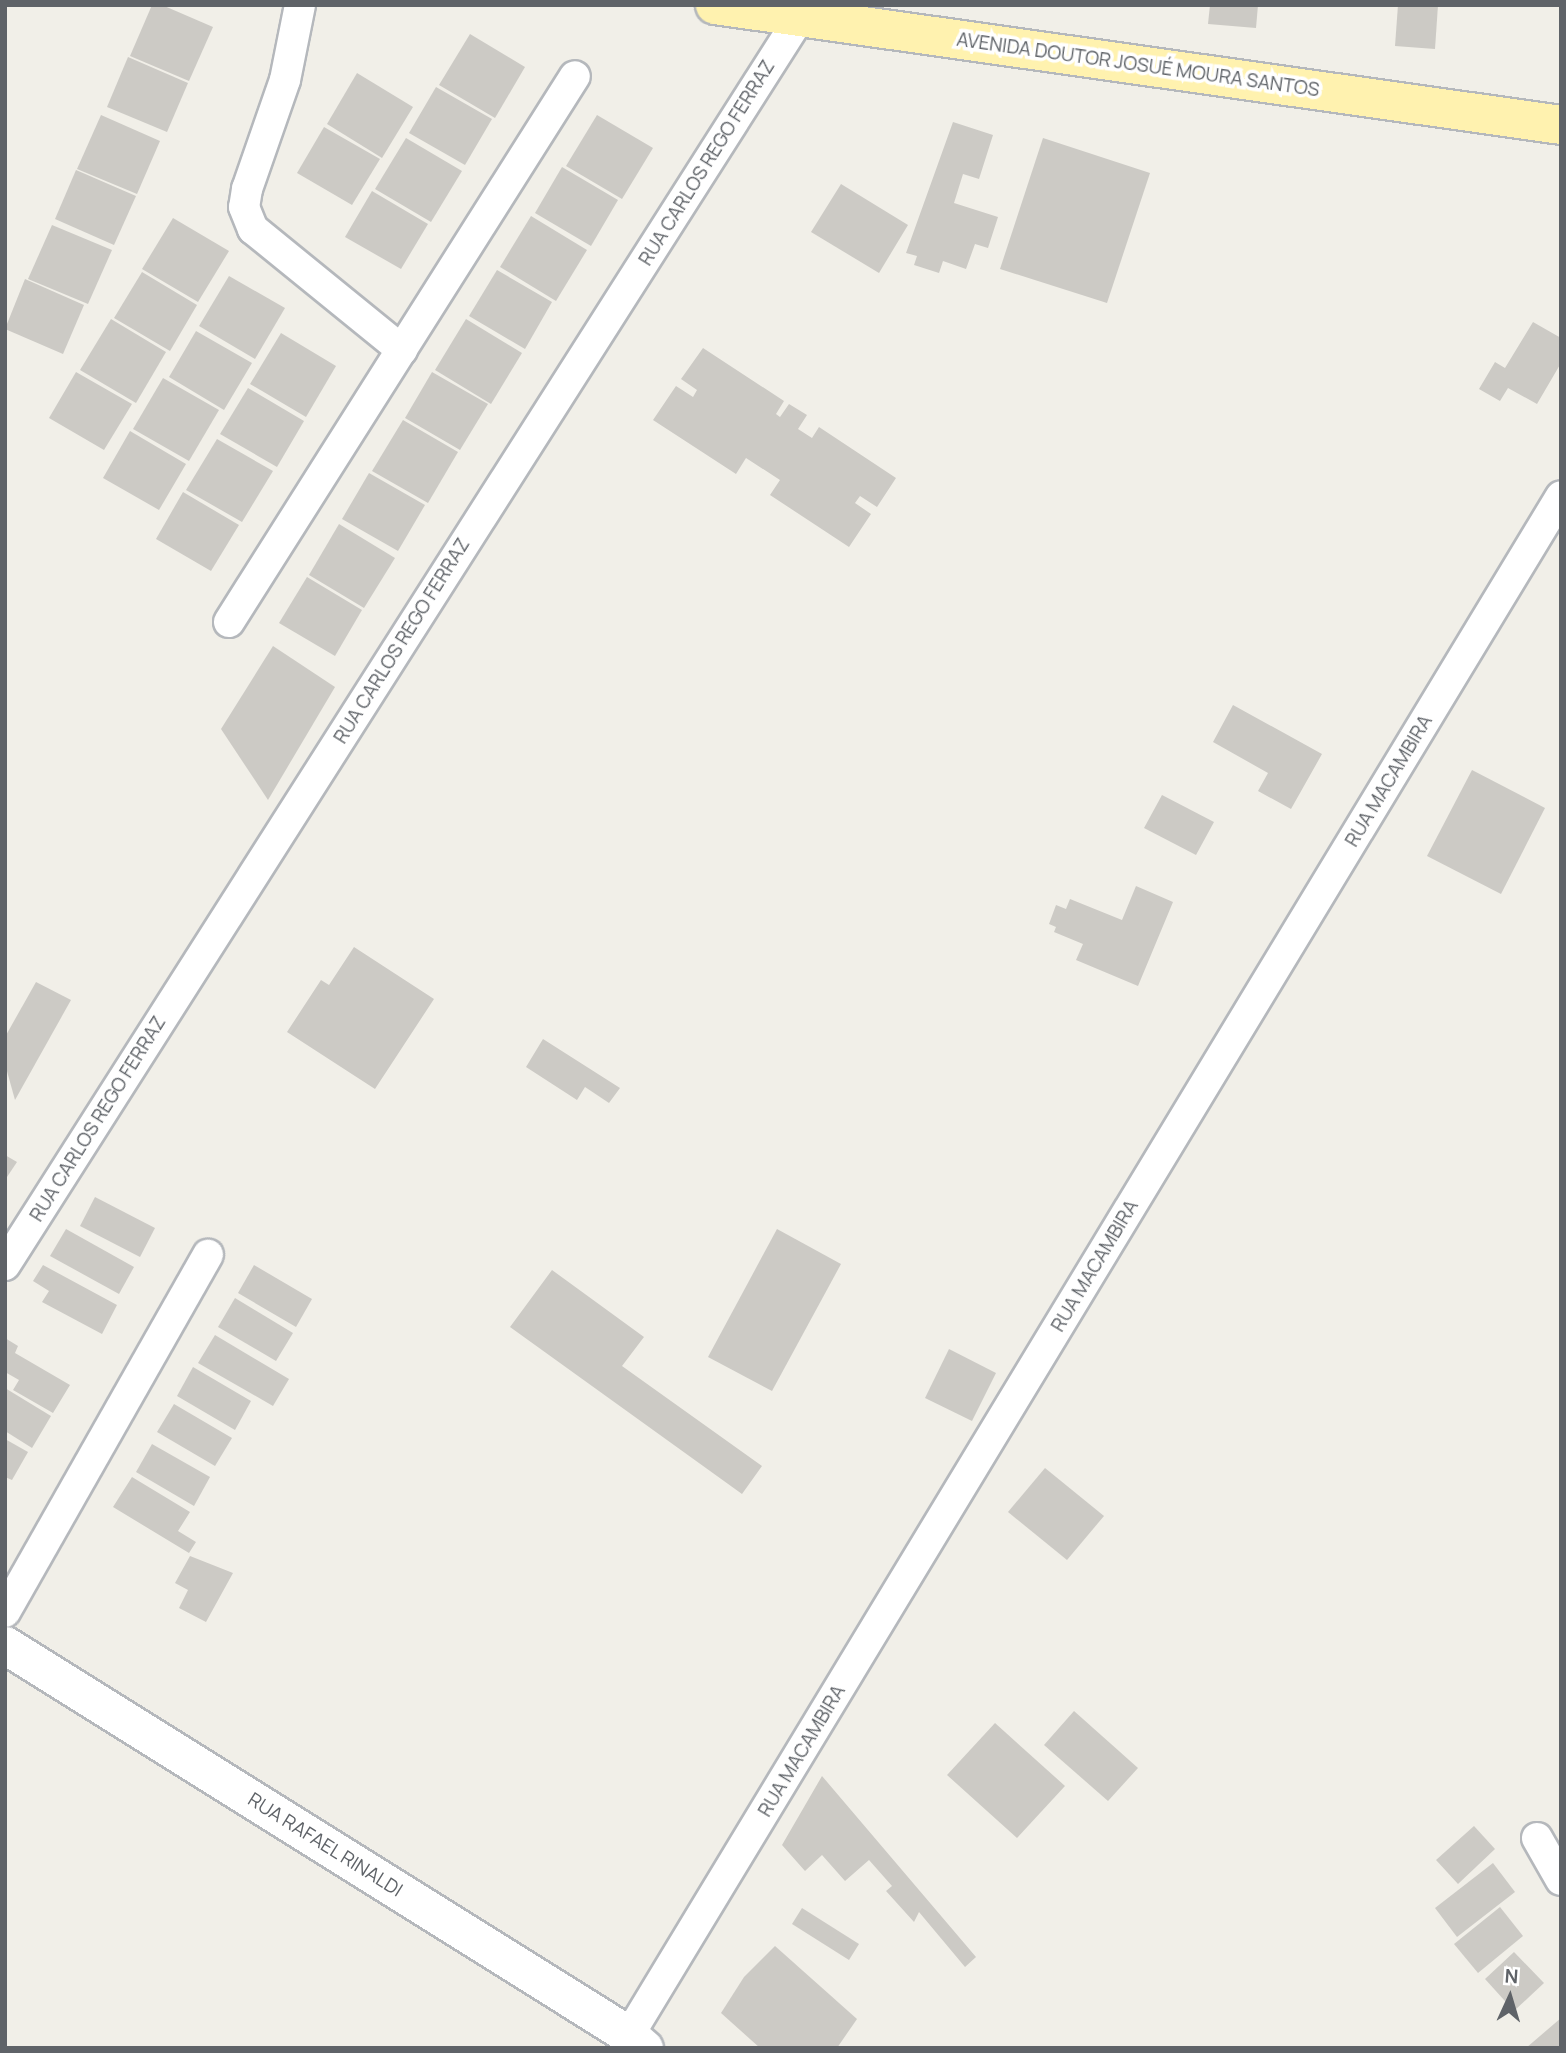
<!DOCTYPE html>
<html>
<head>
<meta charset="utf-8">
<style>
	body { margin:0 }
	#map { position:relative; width:1566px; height:2053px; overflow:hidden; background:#f1efe8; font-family:Manrope,sans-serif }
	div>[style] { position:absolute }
	.building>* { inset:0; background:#cccac5 }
	.roads { filter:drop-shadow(2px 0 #b5b8bc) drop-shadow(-2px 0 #b5b8bc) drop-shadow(0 2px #b5b8bc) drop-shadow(0 -2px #b5b8bc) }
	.minor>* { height:30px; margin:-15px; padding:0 15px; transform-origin:15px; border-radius:15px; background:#fff }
	.tertiary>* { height:37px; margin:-18.5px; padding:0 18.5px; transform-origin:18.5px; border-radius:18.5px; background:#fff }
	.primary>* { height:38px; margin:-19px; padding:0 19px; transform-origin:19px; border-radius:19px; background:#fff2af }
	span { translate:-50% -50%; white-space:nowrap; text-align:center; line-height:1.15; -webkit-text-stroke:7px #fff; paint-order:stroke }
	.street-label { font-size:19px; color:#5f6368 }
	.frame { position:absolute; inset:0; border:7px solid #5f6368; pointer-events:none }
	.north { position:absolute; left:1475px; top:1962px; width:70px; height:70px; -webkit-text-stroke:5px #fff; paint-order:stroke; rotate:4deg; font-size:19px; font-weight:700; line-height:28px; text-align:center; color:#5f6368 }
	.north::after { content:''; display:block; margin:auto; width:24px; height:32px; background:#5f6368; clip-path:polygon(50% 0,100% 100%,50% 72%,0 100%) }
</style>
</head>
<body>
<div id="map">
	<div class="building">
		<div style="clip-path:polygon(152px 5px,162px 5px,213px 27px,189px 81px,130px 56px)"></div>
		<div style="clip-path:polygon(1210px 5px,1258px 5px,1256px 28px,1208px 24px)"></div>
		<div style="clip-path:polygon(1398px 5px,1438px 5px,1435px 49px,1395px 46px)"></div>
		<div style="clip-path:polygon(470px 34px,525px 67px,495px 118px,439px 85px)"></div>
		<div style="clip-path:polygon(128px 57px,188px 83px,167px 132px,107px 107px)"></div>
		<div style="clip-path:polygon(357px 73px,413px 107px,382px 158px,327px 124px)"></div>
		<div style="clip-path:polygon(436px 87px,492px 119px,465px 165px,409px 133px)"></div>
		<div style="clip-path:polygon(101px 115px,160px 141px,137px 194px,77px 169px)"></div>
		<div style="clip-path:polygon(597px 115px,653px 148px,622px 199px,566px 166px)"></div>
		<div style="clip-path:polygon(953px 122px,993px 135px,979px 179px,963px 174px,954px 203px,998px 217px,988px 248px,975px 244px,966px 269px,943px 261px,939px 273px,914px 265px,917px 256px,906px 253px)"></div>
		<div style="clip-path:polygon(324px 127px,380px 159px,352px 205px,297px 173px)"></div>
		<div style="clip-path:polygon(406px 138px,462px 171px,431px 222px,375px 189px)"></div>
		<div style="clip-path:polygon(1043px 138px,1150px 173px,1107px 303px,1000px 269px)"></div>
		<div style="clip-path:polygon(562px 167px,618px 200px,591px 246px,535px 213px)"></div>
		<div style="clip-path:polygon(76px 170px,136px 196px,114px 245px,55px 219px)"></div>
		<div style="clip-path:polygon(841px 184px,908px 225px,879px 273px,811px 232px)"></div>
		<div style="clip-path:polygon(372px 191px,428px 224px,401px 269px,345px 237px)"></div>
		<div style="clip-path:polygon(531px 216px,587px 250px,556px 301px,500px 267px)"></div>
		<div style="clip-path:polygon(173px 218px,229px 251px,198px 302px,142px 269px)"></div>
		<div style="clip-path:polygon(52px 225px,112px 250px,88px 304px,28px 279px)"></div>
		<div style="clip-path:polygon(497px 270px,552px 302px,525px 349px,469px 316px)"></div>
		<div style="clip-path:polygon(142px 272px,197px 305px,170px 351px,114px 318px)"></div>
		<div style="clip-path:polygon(229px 276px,285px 308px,255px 359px,199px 326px)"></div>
		<div style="clip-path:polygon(25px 279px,84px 305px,63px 354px,5px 329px)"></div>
		<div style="clip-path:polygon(111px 319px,166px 352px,136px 403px,80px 370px)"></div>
		<div style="clip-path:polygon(466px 319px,522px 353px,491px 404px,435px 370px)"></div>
		<div style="clip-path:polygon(1533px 322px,1561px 338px,1561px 363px,1537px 404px,1508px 388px,1500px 401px,1479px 389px,1495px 362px,1505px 368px)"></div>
		<div style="clip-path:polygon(196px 331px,252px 363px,224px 410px,169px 377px)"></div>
		<div style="clip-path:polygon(281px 333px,336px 366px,306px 417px,250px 384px)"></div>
		<div style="clip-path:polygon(703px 348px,784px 401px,776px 414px,780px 417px,789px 404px,807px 415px,798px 429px,812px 438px,819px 427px,896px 478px,877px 507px,860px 496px,855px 503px,871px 514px,849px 547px,770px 495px,780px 480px,746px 458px,736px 474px,653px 420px,676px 386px,693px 397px,697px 390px,681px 379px)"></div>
		<div style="clip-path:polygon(76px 372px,132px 404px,104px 450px,49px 418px)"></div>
		<div style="clip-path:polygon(432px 372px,488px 404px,460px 450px,405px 418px)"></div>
		<div style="clip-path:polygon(163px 378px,219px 410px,189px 461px,133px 429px)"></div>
		<div style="clip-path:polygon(248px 388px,304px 421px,277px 467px,220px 434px)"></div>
		<div style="clip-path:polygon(403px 420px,458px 452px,428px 503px,372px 471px)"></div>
		<div style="clip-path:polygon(130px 431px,186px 464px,159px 510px,103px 478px)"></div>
		<div style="clip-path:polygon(217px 439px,273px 471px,242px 522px,186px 490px)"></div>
		<div style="clip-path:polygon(369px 473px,425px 505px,398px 551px,342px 519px)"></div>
		<div style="clip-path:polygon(183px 492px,239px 525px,211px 571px,156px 539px)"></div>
		<div style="clip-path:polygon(339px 524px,395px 558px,364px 608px,309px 575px)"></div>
		<div style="clip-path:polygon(307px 577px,362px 610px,335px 656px,279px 623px)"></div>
		<div style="clip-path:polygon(273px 646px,335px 687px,268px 800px,221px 729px)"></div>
		<div style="clip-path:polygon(1233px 705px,1322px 754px,1291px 809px,1258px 791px,1268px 773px,1213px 742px)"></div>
		<div style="clip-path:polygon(1472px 770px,1545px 808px,1501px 894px,1427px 856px)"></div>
		<div style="clip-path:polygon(1162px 795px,1214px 822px,1196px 855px,1144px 828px)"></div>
		<div style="clip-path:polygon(1136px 886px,1173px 902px,1138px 986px,1076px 960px,1083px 944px,1054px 932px,1056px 927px,1049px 924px,1056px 905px,1066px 909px,1070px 899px,1122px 920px)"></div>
		<div style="clip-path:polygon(354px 947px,434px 999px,375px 1089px,287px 1032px,321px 980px,329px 985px)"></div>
		<div style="clip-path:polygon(36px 982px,71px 1000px,15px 1100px,5px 1064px,5px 1037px)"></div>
		<div style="clip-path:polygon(543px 1039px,620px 1088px,609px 1103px,585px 1087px,577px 1100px,526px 1067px)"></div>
		<div style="clip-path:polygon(5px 1155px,17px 1162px,5px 1180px)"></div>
		<div style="clip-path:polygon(95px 1197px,155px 1228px,140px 1257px,80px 1226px)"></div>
		<div style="clip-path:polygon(66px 1229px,134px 1267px,119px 1294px,50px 1256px)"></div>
		<div style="clip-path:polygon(777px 1229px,841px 1264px,772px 1391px,708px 1357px)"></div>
		<div style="clip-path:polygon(43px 1265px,117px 1305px,102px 1334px,42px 1302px,49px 1291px,33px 1281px)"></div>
		<div style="clip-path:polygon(254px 1265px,312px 1299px,296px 1327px,238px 1293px)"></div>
		<div style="clip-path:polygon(552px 1270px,644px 1337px,622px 1366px,762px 1466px,742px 1494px,510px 1327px)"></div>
		<div style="clip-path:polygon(235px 1298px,293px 1333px,276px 1361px,218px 1327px)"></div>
		<div style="clip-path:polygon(215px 1335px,289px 1379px,273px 1406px,198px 1363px)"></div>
		<div style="clip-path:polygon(5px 1338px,18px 1346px,15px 1353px,70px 1385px,53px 1413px,13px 1390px,19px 1380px,5px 1372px)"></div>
		<div style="clip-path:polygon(949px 1349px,996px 1373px,972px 1421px,925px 1398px)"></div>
		<div style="clip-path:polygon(193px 1367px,251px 1401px,235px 1430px,177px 1396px)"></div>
		<div style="clip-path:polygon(5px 1388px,51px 1416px,32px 1448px,5px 1431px)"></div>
		<div style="clip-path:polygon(174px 1404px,232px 1438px,215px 1466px,157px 1432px)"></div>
		<div style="clip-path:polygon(5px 1439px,28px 1452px,12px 1480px,5px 1477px)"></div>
		<div style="clip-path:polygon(152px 1444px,210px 1477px,194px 1506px,136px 1472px)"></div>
		<div style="clip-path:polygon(1045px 1468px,1104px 1516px,1067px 1560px,1008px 1512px)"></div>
		<div style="clip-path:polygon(132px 1477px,190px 1512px,178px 1531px,196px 1542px,189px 1553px,113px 1507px)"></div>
		<div style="clip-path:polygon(190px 1556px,233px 1573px,206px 1622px,179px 1608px,188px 1590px,175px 1583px)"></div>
		<div style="clip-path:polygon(1074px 1711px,1138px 1768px,1108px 1801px,1044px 1745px)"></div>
		<div style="clip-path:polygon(995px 1723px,1065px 1786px,1017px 1838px,947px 1775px)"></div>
		<div style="clip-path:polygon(822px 1776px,976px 1957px,965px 1967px,919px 1912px,914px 1922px,886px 1891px,892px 1886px,869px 1860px,845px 1881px,822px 1855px,805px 1871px,782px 1845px)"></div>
		<div style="clip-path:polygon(1474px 1826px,1495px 1849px,1458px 1884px,1436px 1860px)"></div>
		<div style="clip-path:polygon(1493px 1863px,1515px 1892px,1457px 1937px,1435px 1908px)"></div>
		<div style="clip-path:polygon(1500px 1907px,1523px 1936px,1478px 1973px,1454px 1944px)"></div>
		<div style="clip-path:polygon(802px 1908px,859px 1944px,849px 1960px,792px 1924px)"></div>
		<div style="clip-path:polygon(775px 1946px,857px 2019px,837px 2048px,760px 2048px,721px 2013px,744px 1977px)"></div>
		<div style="clip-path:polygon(1514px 1952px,1544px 1983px,1514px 2011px,1485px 1979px)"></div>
		<div style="clip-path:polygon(1561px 2018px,1561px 2048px,1526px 2048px)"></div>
	</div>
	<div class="roads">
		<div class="minor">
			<div style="left:300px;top:5px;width:76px;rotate:101.3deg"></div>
			<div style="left:285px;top:80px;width:115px;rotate:109.2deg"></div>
			<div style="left:247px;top:189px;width:18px;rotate:99deg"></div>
			<div style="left:244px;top:207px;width:24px;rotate:68deg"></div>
			<div style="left:253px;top:229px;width:192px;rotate:39.1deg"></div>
			<div style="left:229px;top:622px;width:646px;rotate:-57.64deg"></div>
			<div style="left:5px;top:1265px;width:1480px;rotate:-57.5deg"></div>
			<div style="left:5px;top:1612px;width:411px;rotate:-60.4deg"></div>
			<div style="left:1537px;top:1838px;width:48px;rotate:60.3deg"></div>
			<div style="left:629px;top:2035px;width:1799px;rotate:-58.8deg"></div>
		</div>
		<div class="tertiary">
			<div style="left:5px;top:1645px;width:736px;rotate:32.01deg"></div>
			<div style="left:629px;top:2035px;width:20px;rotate:41deg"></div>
		</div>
		<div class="primary">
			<div style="left:715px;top:5px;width:854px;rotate:8.07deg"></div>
		</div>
	</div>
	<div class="street-label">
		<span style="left:1138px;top:65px;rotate:8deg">AVENIDA DOUTOR JOSUÉ MOURA SANTOS</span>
		<span style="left:707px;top:163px;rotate:-58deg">RUA CARLOS REGO FERRAZ</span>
		<span style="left:402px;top:641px;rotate:-58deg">RUA CARLOS REGO FERRAZ</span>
		<span style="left:1389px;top:781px;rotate:-59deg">RUA MACAMBIRA</span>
		<span style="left:98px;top:1119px;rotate:-58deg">RUA CARLOS REGO FERRAZ</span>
		<span style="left:1095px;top:1266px;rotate:-59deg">RUA MACAMBIRA</span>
		<span style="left:802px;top:1751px;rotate:-59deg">RUA MACAMBIRA</span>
		<span style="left:325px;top:1845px;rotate:32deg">RUA RAFAEL RINALDI</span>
	</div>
	<div class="frame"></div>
	<div class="north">N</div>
</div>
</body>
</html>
